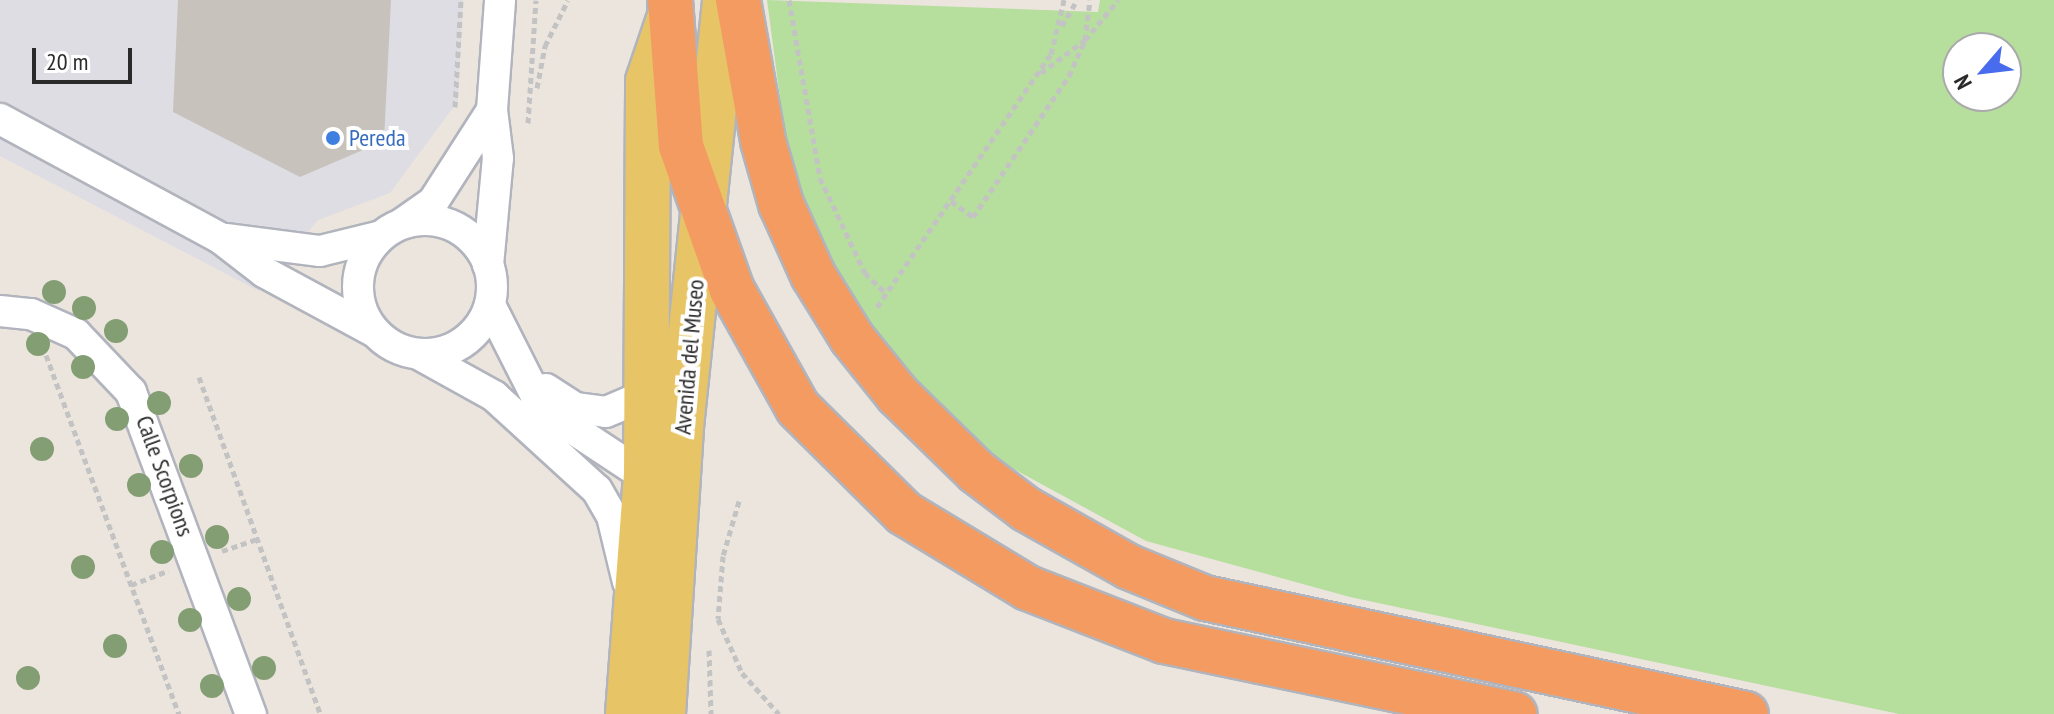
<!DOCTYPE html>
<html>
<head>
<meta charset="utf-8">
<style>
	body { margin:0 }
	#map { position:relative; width:2054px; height:714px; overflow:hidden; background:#ebe5dd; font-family:"PT Sans Narrow",sans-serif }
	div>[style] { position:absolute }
	.industrial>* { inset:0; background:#dfdde4 }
	.green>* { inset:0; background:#b6de9d }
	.building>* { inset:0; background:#c7c3bc }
	.path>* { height:5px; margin-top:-2.5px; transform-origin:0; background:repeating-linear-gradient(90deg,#c3c3c3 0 6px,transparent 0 10px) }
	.roads { filter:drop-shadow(2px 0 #b1b4bd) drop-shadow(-2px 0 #b1b4bd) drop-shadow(0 2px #b1b4bd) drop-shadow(0 -2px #b1b4bd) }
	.street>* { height:30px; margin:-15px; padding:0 15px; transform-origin:15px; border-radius:15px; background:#fff }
	.street>.ring { margin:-15px; padding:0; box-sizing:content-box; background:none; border:30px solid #fff; border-radius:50% }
	.primary>* { height:44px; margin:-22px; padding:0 22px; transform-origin:22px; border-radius:22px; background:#e7c567 }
	.highway>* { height:44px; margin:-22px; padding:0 22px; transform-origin:22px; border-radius:22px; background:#f39b61 }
	.trees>* { width:24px; height:24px; margin:-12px; border-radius:50%; background:#849e74 }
	.dots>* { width:22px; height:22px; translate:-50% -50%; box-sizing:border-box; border:4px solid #fff; border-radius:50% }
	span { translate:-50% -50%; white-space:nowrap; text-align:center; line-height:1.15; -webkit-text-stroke:8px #fff; paint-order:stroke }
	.shop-label { font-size:24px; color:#366cbe }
	.left { translate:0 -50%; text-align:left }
	.street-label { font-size:24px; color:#2a2a2a }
	.north { position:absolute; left:1942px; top:32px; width:80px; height:80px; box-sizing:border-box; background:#fff; border:2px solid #aaa; border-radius:50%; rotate:242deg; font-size:22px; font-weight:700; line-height:32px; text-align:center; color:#2a2a2a }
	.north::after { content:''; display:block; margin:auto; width:28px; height:36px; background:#486ced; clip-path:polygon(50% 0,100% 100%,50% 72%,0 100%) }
	.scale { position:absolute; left:32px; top:48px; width:100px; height:36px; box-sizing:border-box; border:4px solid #2a2a2a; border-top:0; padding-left:10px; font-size:24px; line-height:28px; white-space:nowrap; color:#2a2a2a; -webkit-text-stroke:6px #fff; paint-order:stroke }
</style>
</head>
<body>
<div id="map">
	<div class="industrial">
		<div style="clip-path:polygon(0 0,463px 0,458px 101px,390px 193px,318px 220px,259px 291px,0 156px)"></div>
	</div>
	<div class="green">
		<div style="clip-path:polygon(evenodd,767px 0,1098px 12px,1100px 0,2054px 0,2054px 714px,1899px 714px,1350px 597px,1146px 541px,990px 456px,881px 342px,838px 272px,789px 165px,767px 0,1958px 48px,2006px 48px,2006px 96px,1958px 96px,1958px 48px)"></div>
	</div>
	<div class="building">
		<div style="clip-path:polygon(178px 0,391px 0,384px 141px,300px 177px,173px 112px)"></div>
	</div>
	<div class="path">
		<div style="left:789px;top:0;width:181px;rotate:80.1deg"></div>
		<div style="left:820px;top:178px;width:105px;rotate:64.7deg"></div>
		<div style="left:865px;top:273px;width:30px;rotate:44deg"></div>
		<div style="left:1062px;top:26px;width:30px;rotate:-60deg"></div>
		<div style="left:1041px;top:73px;width:55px;rotate:-36.9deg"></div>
		<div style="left:1085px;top:40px;width:52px;rotate:-50.5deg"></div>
		<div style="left:537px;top:88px;width:43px;rotate:-79.2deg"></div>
		<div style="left:545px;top:46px;width:51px;rotate:-63.4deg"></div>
		<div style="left:455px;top:107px;width:107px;rotate:-86.8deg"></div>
		<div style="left:528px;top:123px;width:123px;rotate:-86.3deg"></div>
		<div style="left:951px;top:201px;width:27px;rotate:36deg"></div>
		<div style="left:973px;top:217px;width:171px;rotate:-55.8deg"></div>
		<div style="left:1069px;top:76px;width:39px;rotate:-66deg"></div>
		<div style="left:1085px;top:40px;width:40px;rotate:-82.9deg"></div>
		<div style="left:877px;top:307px;width:307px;rotate:-55.5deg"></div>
		<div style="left:1051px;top:54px;width:56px;rotate:-76.5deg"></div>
		<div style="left:46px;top:355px;width:383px;rotate:69.7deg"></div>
		<div style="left:199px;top:377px;width:358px;rotate:70.2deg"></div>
		<div style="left:739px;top:501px;width:57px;rotate:106.2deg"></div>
		<div style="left:723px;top:556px;width:63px;rotate:94.5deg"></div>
		<div style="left:718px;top:619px;width:59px;rotate:66deg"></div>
		<div style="left:742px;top:673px;width:55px;rotate:47.9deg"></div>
		<div style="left:222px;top:551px;width:36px;rotate:-19deg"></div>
		<div style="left:131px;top:585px;width:40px;rotate:-21deg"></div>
		<div style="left:709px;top:650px;width:64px;rotate:88.2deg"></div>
	</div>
	<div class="roads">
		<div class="street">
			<div style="left:0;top:119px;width:250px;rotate:28.4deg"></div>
			<div style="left:220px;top:238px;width:56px;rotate:37.7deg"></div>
			<div style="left:264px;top:272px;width:124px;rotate:28.4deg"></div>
			<div class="ring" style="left:358px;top:220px;width:104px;height:104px"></div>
			<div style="left:403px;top:223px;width:37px;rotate:-35deg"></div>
			<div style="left:433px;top:202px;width:109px;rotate:-57.3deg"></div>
			<div style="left:226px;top:239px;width:95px;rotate:7.3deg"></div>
			<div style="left:320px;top:251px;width:63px;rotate:-13.8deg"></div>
			<div style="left:488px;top:265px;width:107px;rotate:-84.7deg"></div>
			<div style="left:498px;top:158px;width:48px;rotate:-97.1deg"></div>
			<div style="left:492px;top:110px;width:110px;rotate:-85.8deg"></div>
			<div style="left:490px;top:305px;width:102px;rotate:63.2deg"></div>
			<div style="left:536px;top:396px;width:25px;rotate:50deg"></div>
			<div style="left:552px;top:415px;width:127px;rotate:33.4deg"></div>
			<div style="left:0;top:311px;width:31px;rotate:6deg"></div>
			<div style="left:31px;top:314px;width:49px;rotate:24deg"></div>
			<div style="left:76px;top:334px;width:80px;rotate:46.5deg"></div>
			<div style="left:131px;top:392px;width:344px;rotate:69.6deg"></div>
			<div style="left:420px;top:355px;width:85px;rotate:29deg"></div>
			<div style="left:494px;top:396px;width:139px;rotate:42.4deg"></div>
			<div style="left:597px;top:490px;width:30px;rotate:60deg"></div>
			<div style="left:612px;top:516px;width:68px;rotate:76.4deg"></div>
			<div style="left:546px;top:389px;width:35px;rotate:33deg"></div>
			<div style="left:575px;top:408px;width:31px;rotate:7deg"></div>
			<div style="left:606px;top:412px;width:33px;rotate:-23deg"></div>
			<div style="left:636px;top:399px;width:19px;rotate:-58deg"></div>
		</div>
		<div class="primary">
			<div style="left:628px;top:714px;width:241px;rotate:-85.7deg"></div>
			<div style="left:646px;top:474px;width:393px;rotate:-89.7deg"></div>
			<div style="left:648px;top:81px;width:65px;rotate:-71.3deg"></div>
			<div style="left:663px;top:714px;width:288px;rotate:-86.4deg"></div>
			<div style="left:681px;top:427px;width:429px;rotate:-84.1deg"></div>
		</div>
		<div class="highway">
			<div style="left:670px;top:0;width:146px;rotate:85.7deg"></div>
			<div style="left:681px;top:146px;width:153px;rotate:70.5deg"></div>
			<div style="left:732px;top:290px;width:135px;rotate:60.8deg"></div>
			<div style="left:798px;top:408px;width:149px;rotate:44.7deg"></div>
			<div style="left:904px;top:513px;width:145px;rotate:31.2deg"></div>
			<div style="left:1028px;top:588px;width:146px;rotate:21.3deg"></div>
			<div style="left:1164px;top:641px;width:358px;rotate:11.8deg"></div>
			<div style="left:738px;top:0;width:143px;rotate:79.9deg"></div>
			<div style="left:763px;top:141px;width:66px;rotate:74.1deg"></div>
			<div style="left:781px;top:204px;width:78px;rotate:65.7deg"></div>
			<div style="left:813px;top:275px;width:74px;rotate:58.2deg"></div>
			<div style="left:852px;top:338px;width:73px;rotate:51.1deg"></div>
			<div style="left:898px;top:395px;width:110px;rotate:44.3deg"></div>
			<div style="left:977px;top:472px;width:61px;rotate:37.1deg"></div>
			<div style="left:1026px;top:509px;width:118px;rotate:29.4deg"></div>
			<div style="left:1129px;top:567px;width:82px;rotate:22.2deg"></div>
			<div style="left:1205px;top:598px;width:553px;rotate:12.1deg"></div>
		</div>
	</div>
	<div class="trees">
		<div style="left:54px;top:292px"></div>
		<div style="left:84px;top:308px"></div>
		<div style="left:116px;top:331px"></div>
		<div style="left:38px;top:344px"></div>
		<div style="left:83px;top:367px"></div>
		<div style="left:159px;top:403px"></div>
		<div style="left:117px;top:419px"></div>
		<div style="left:42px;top:449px"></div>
		<div style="left:191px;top:466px"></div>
		<div style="left:139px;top:485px"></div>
		<div style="left:217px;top:537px"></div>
		<div style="left:162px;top:552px"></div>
		<div style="left:83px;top:567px"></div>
		<div style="left:239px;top:599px"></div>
		<div style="left:190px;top:620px"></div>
		<div style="left:115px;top:646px"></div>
		<div style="left:264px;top:668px"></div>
		<div style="left:28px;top:678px"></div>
		<div style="left:212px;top:686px"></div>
	</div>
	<div class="dots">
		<div style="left:333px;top:138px;background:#3f7fe0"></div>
	</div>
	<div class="shop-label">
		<span class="left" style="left:349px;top:138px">Pereda</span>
	</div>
	<div class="street-label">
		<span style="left:689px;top:357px;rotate:-85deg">Avenida del Museo</span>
		<span style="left:165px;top:476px;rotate:70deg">Calle Scorpions</span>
	</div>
	<div class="north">N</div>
	<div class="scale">20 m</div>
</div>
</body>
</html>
